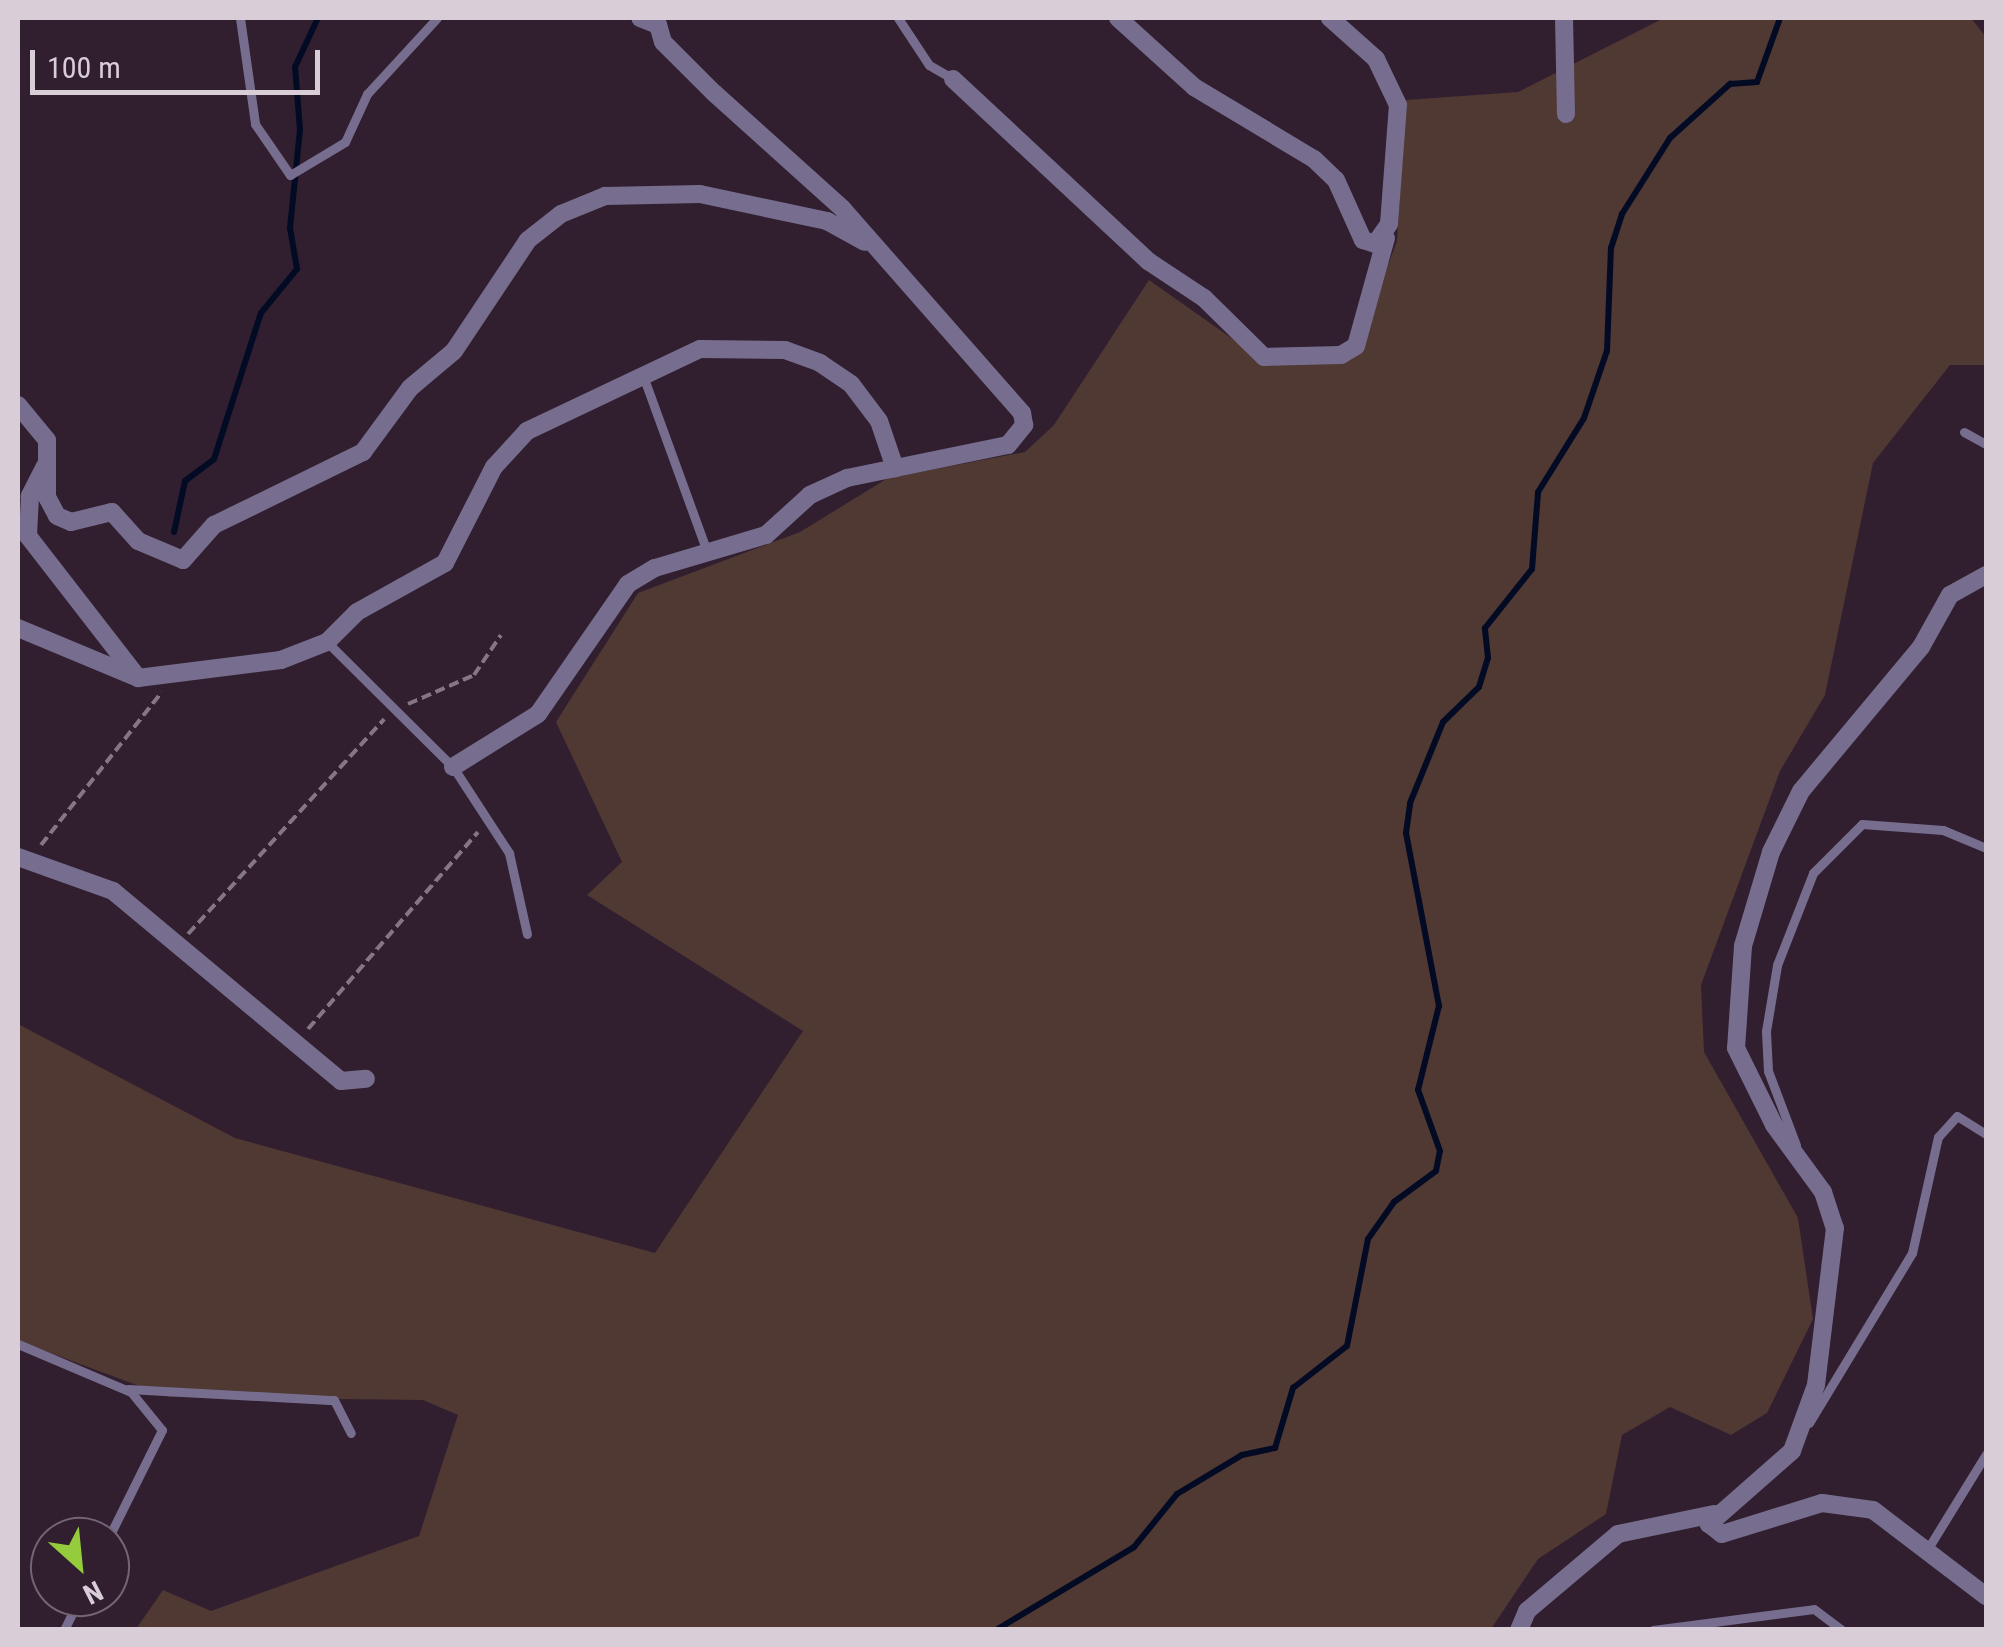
<!DOCTYPE html>
<html>
<head>
<meta charset="utf-8">
<style>
	body { margin:0 }
	#map { position:relative; width:2004px; height:1647px; overflow:hidden; background:#311f30; font-family:"Roboto Condensed",sans-serif }
	div>[style] { position:absolute }
	.green>* { inset:0; background:#503833 }
	.stream>* { height:6px; margin:-3px; padding:0 3px; transform-origin:3px; border-radius:3px; background:#030b24 }
	.path>* { height:4px; margin-top:-2px; transform-origin:0; background:repeating-linear-gradient(90deg,#857684 0 10px,transparent 0 15px) }
	.service>* { height:9px; margin:-4.5px; padding:0 4.5px; transform-origin:4.5px; border-radius:4.5px; background:#776e8f }
	.minor>* { height:18px; margin:-9px; padding:0 9px; transform-origin:9px; border-radius:9px; background:#776e8f }
	span { translate:-50% -50%; white-space:nowrap; text-align:center; line-height:1.15; -webkit-text-stroke:10px #311f30; paint-order:stroke }
	.frame { position:absolute; inset:0; border:20px solid #d9cdd8; pointer-events:none }
	.north { position:absolute; left:30px; top:1517px; width:100px; height:100px; box-sizing:border-box; background:#311f30; border:2px solid #746573; border-radius:50%; rotate:153deg; font-size:28px; font-weight:700; line-height:40px; text-align:center; color:#d9cdd8 }
	.north::after { content:''; display:block; margin:auto; width:35px; height:45px; background:#94cc3c; clip-path:polygon(50% 0,100% 100%,50% 72%,0 100%) }
	.scale { position:absolute; left:30px; top:50px; width:290px; height:45px; box-sizing:border-box; border:5px solid #d9cdd8; border-top:0; padding-left:12px; font-size:30px; line-height:35px; white-space:nowrap; color:#d9cdd8; -webkit-text-stroke:8px #311f30; paint-order:stroke }
</style>
</head>
<body>
<div id="map">
	<div class="green">
		<div style="clip-path:polygon(1664px 18px,1971px 18px,1986px 37px,1986px 365px,1950px 365px,1873px 463px,1825px 695px,1780px 771px,1701px 985px,1704px 1052px,1798px 1218px,1813px 1319px,1767px 1413px,1731px 1435px,1670px 1407px,1622px 1435px,1606px 1514px,1538px 1559px,1491px 1629px,136px 1629px,163px 1590px,211px 1611px,419px 1536px,458px 1415px,423px 1400px,169px 1397px,18px 1341px,18px 1024px,235px 1138px,655px 1253px,803px 1031px,587px 895px,622px 862px,556px 722px,638px 593px,800px 532px,888px 478px,1025px 452px,1054px 425px,1149px 280px,1261px 359px,1359px 343px,1397px 241px,1406px 100px,1518px 92px)"></div>
	</div>
	<div class="stream">
		<div style="left:174px;top:532px;width:52px;rotate:-77.8deg"></div>
		<div style="left:185px;top:481px;width:36px;rotate:-37deg"></div>
		<div style="left:214px;top:459px;width:153px;rotate:-72.2deg"></div>
		<div style="left:261px;top:313px;width:57px;rotate:-50.7deg"></div>
		<div style="left:297px;top:269px;width:42px;rotate:-99.7deg"></div>
		<div style="left:290px;top:228px;width:99px;rotate:-84.2deg"></div>
		<div style="left:300px;top:130px;width:63px;rotate:-94.5deg"></div>
		<div style="left:295px;top:67px;width:54px;rotate:-64.9deg"></div>
		<div style="left:996px;top:1630px;width:161px;rotate:-31deg"></div>
		<div style="left:1134px;top:1547px;width:68px;rotate:-50.9deg"></div>
		<div style="left:1177px;top:1494px;width:76px;rotate:-31deg"></div>
		<div style="left:1242px;top:1455px;width:34px;rotate:-12deg"></div>
		<div style="left:1275px;top:1448px;width:63px;rotate:-73.3deg"></div>
		<div style="left:1293px;top:1388px;width:68px;rotate:-37.9deg"></div>
		<div style="left:1347px;top:1346px;width:109px;rotate:-78.9deg"></div>
		<div style="left:1368px;top:1239px;width:45px;rotate:-54.9deg"></div>
		<div style="left:1394px;top:1202px;width:52px;rotate:-36.4deg"></div>
		<div style="left:1436px;top:1171px;width:20px;rotate:-79deg"></div>
		<div style="left:1440px;top:1151px;width:65px;rotate:-109.8deg"></div>
		<div style="left:1418px;top:1090px;width:87px;rotate:-76deg"></div>
		<div style="left:1439px;top:1006px;width:176px;rotate:-100.8deg"></div>
		<div style="left:1406px;top:833px;width:30px;rotate:-82deg"></div>
		<div style="left:1410px;top:803px;width:87px;rotate:-67.8deg"></div>
		<div style="left:1443px;top:722px;width:50px;rotate:-44.2deg"></div>
		<div style="left:1479px;top:687px;width:30px;rotate:-73deg"></div>
		<div style="left:1488px;top:658px;width:30px;rotate:-96deg"></div>
		<div style="left:1485px;top:628px;width:75px;rotate:-51.5deg"></div>
		<div style="left:1532px;top:569px;width:77px;rotate:-85.5deg"></div>
		<div style="left:1538px;top:492px;width:87px;rotate:-58.1deg"></div>
		<div style="left:1584px;top:418px;width:71px;rotate:-71.1deg"></div>
		<div style="left:1607px;top:351px;width:103px;rotate:-87.8deg"></div>
		<div style="left:1611px;top:248px;width:36px;rotate:-72deg"></div>
		<div style="left:1622px;top:214px;width:90px;rotate:-57.7deg"></div>
		<div style="left:1670px;top:138px;width:81px;rotate:-42deg"></div>
		<div style="left:1730px;top:84px;width:27px;rotate:-4deg"></div>
		<div style="left:1757px;top:82px;width:68px;rotate:-70.2deg"></div>
	</div>
	<div class="path">
		<div style="left:408px;top:704px;width:72px;rotate:-23.7deg"></div>
		<div style="left:474px;top:675px;width:48px;rotate:-56deg"></div>
		<div style="left:41px;top:845px;width:195px;rotate:-51.7deg"></div>
		<div style="left:188px;top:934px;width:291px;rotate:-47.6deg"></div>
		<div style="left:308px;top:1029px;width:260px;rotate:-49.2deg"></div>
	</div>
	<div class="service">
		<div style="left:240px;top:18px;width:107px;rotate:81.9deg"></div>
		<div style="left:255px;top:124px;width:62px;rotate:55.5deg"></div>
		<div style="left:290px;top:175px;width:64px;rotate:-31deg"></div>
		<div style="left:345px;top:142px;width:53px;rotate:-65.4deg"></div>
		<div style="left:367px;top:94px;width:103px;rotate:-47.4deg"></div>
		<div style="left:898px;top:18px;width:56px;rotate:56.6deg"></div>
		<div style="left:929px;top:65px;width:28px;rotate:30deg"></div>
		<div style="left:642px;top:373px;width:187px;rotate:70deg"></div>
		<div style="left:1964px;top:432px;width:25px;rotate:29deg"></div>
		<div style="left:327px;top:642px;width:177px;rotate:44.8deg"></div>
		<div style="left:453px;top:767px;width:103px;rotate:56.9deg"></div>
		<div style="left:509px;top:853px;width:83px;rotate:77.5deg"></div>
		<div style="left:1796px;top:1145px;width:79px;rotate:-110.7deg"></div>
		<div style="left:1768px;top:1071px;width:40px;rotate:-92.9deg"></div>
		<div style="left:1766px;top:1031px;width:67px;rotate:-80.5deg"></div>
		<div style="left:1777px;top:965px;width:99px;rotate:-68.6deg"></div>
		<div style="left:1813px;top:873px;width:69px;rotate:-45deg"></div>
		<div style="left:1862px;top:824px;width:81px;rotate:4.2deg"></div>
		<div style="left:1943px;top:830px;width:47px;rotate:22.7deg"></div>
		<div style="left:18px;top:1344px;width:123px;rotate:23deg"></div>
		<div style="left:131px;top:1392px;width:49px;rotate:50.8deg"></div>
		<div style="left:162px;top:1430px;width:119px;rotate:116.4deg"></div>
		<div style="left:128px;top:1389px;width:206px;rotate:3.1deg"></div>
		<div style="left:334px;top:1400px;width:37px;rotate:63deg"></div>
		<div style="left:1809px;top:1423px;width:199px;rotate:-58.8deg"></div>
		<div style="left:1912px;top:1253px;width:119px;rotate:-77.4deg"></div>
		<div style="left:1938px;top:1137px;width:28px;rotate:-48deg"></div>
		<div style="left:1957px;top:1116px;width:34px;rotate:32deg"></div>
		<div style="left:1927px;top:1550px;width:113px;rotate:-58.4deg"></div>
		<div style="left:64px;top:1630px;width:37px;rotate:-64deg"></div>
		<div style="left:1653px;top:1630px;width:162px;rotate:-7.4deg"></div>
		<div style="left:1814px;top:1609px;width:35px;rotate:37deg"></div>
	</div>
	<div class="minor">
		<div style="left:1118px;top:18px;width:103px;rotate:42.2deg"></div>
		<div style="left:1194px;top:87px;width:140px;rotate:31deg"></div>
		<div style="left:1314px;top:159px;width:30px;rotate:44deg"></div>
		<div style="left:1336px;top:180px;width:66px;rotate:65.8deg"></div>
		<div style="left:1363px;top:240px;width:13px;rotate:18deg"></div>
		<div style="left:1375px;top:244px;width:24px;rotate:-55deg"></div>
		<div style="left:1389px;top:224px;width:119px;rotate:-85.7deg"></div>
		<div style="left:1398px;top:105px;width:51px;rotate:-115.6deg"></div>
		<div style="left:1376px;top:59px;width:62px;rotate:-138.3deg"></div>
		<div style="left:1564px;top:18px;width:96px;rotate:88.8deg"></div>
		<div style="left:953px;top:79px;width:267px;rotate:43deg"></div>
		<div style="left:1148px;top:261px;width:67px;rotate:33.5deg"></div>
		<div style="left:1204px;top:298px;width:84px;rotate:44.5deg"></div>
		<div style="left:1264px;top:357px;width:77px;rotate:-1.5deg"></div>
		<div style="left:1341px;top:355px;width:17px;rotate:-31deg"></div>
		<div style="left:1356px;top:346px;width:112px;rotate:-74.5deg"></div>
		<div style="left:18px;top:405px;width:45px;rotate:50.4deg"></div>
		<div style="left:47px;top:440px;width:57px;rotate:90deg"></div>
		<div style="left:47px;top:497px;width:21px;rotate:62deg"></div>
		<div style="left:57px;top:516px;width:15px;rotate:23deg"></div>
		<div style="left:71px;top:522px;width:42px;rotate:-13.7deg"></div>
		<div style="left:112px;top:512px;width:39px;rotate:48deg"></div>
		<div style="left:138px;top:541px;width:49px;rotate:22.9deg"></div>
		<div style="left:183px;top:560px;width:47px;rotate:-48.5deg"></div>
		<div style="left:214px;top:525px;width:166px;rotate:-26.1deg"></div>
		<div style="left:363px;top:452px;width:79px;rotate:-53.7deg"></div>
		<div style="left:410px;top:388px;width:57px;rotate:-40.1deg"></div>
		<div style="left:454px;top:351px;width:133px;rotate:-56.3deg"></div>
		<div style="left:528px;top:240px;width:42px;rotate:-38.2deg"></div>
		<div style="left:561px;top:214px;width:48px;rotate:-22.2deg"></div>
		<div style="left:605px;top:196px;width:95px;rotate:-1.2deg"></div>
		<div style="left:700px;top:194px;width:130px;rotate:12deg"></div>
		<div style="left:827px;top:221px;width:43px;rotate:28.9deg"></div>
		<div style="left:45px;top:466px;width:34px;rotate:117deg"></div>
		<div style="left:30px;top:496px;width:40px;rotate:92.9deg"></div>
		<div style="left:28px;top:536px;width:180px;rotate:52.2deg"></div>
		<div style="left:1986px;top:575px;width:41px;rotate:150.9deg"></div>
		<div style="left:1950px;top:595px;width:60px;rotate:119.1deg"></div>
		<div style="left:1921px;top:647px;width:187px;rotate:129.8deg"></div>
		<div style="left:1801px;top:791px;width:68px;rotate:116.2deg"></div>
		<div style="left:1771px;top:852px;width:98px;rotate:106.6deg"></div>
		<div style="left:1743px;top:946px;width:102px;rotate:93.9deg"></div>
		<div style="left:1736px;top:1048px;width:86px;rotate:63.7deg"></div>
		<div style="left:1774px;top:1125px;width:83px;rotate:53.8deg"></div>
		<div style="left:1823px;top:1192px;width:38px;rotate:72deg"></div>
		<div style="left:1835px;top:1228px;width:158px;rotate:96.9deg"></div>
		<div style="left:1816px;top:1385px;width:70px;rotate:110deg"></div>
		<div style="left:1792px;top:1451px;width:111px;rotate:138.7deg"></div>
		<div style="left:1709px;top:1524px;width:16px;rotate:38deg"></div>
		<div style="left:1722px;top:1534px;width:105px;rotate:-17.2deg"></div>
		<div style="left:1822px;top:1503px;width:51px;rotate:7.8deg"></div>
		<div style="left:1873px;top:1510px;width:142px;rotate:37.3deg"></div>
		<div style="left:18px;top:628px;width:130px;rotate:22.6deg"></div>
		<div style="left:138px;top:678px;width:144px;rotate:-7.2deg"></div>
		<div style="left:281px;top:660px;width:49px;rotate:-21.4deg"></div>
		<div style="left:327px;top:642px;width:42px;rotate:-45deg"></div>
		<div style="left:357px;top:612px;width:101px;rotate:-29.1deg"></div>
		<div style="left:445px;top:563px;width:108px;rotate:-63deg"></div>
		<div style="left:494px;top:467px;width:49px;rotate:-47.5deg"></div>
		<div style="left:527px;top:431px;width:191px;rotate:-25.4deg"></div>
		<div style="left:700px;top:349px;width:85px;rotate:0.7deg"></div>
		<div style="left:785px;top:350px;width:37px;rotate:20deg"></div>
		<div style="left:820px;top:363px;width:37px;rotate:34deg"></div>
		<div style="left:851px;top:384px;width:46px;rotate:52.9deg"></div>
		<div style="left:879px;top:421px;width:50px;rotate:71.2deg"></div>
		<div style="left:453px;top:767px;width:100px;rotate:-31.9deg"></div>
		<div style="left:538px;top:714px;width:158px;rotate:-55.3deg"></div>
		<div style="left:628px;top:584px;width:31px;rotate:-31deg"></div>
		<div style="left:655px;top:568px;width:116px;rotate:-16.6deg"></div>
		<div style="left:766px;top:535px;width:59px;rotate:-42.3deg"></div>
		<div style="left:810px;top:495px;width:41px;rotate:-24.7deg"></div>
		<div style="left:847px;top:478px;width:164px;rotate:-11.6deg"></div>
		<div style="left:1008px;top:445px;width:26px;rotate:-51deg"></div>
		<div style="left:1024px;top:425px;width:12px;rotate:-99deg"></div>
		<div style="left:1022px;top:413px;width:271px;rotate:-131.3deg"></div>
		<div style="left:843px;top:209px;width:173px;rotate:-138deg"></div>
		<div style="left:714px;top:93px;width:72px;rotate:-135deg"></div>
		<div style="left:663px;top:42px;width:18px;rotate:-106deg"></div>
		<div style="left:658px;top:25px;width:19px;rotate:-159deg"></div>
		<div style="left:18px;top:857px;width:101px;rotate:19.7deg"></div>
		<div style="left:113px;top:891px;width:297px;rotate:39.8deg"></div>
		<div style="left:341px;top:1081px;width:25px;rotate:-5deg"></div>
		<div style="left:1519px;top:1630px;width:21px;rotate:-67deg"></div>
		<div style="left:1527px;top:1611px;width:119px;rotate:-40.2deg"></div>
		<div style="left:1618px;top:1534px;width:98px;rotate:-11.8deg"></div>
	</div>
	<div class="frame"></div>
	<div class="north">N</div>
	<div class="scale">100 m</div>
</div>
</body>
</html>
